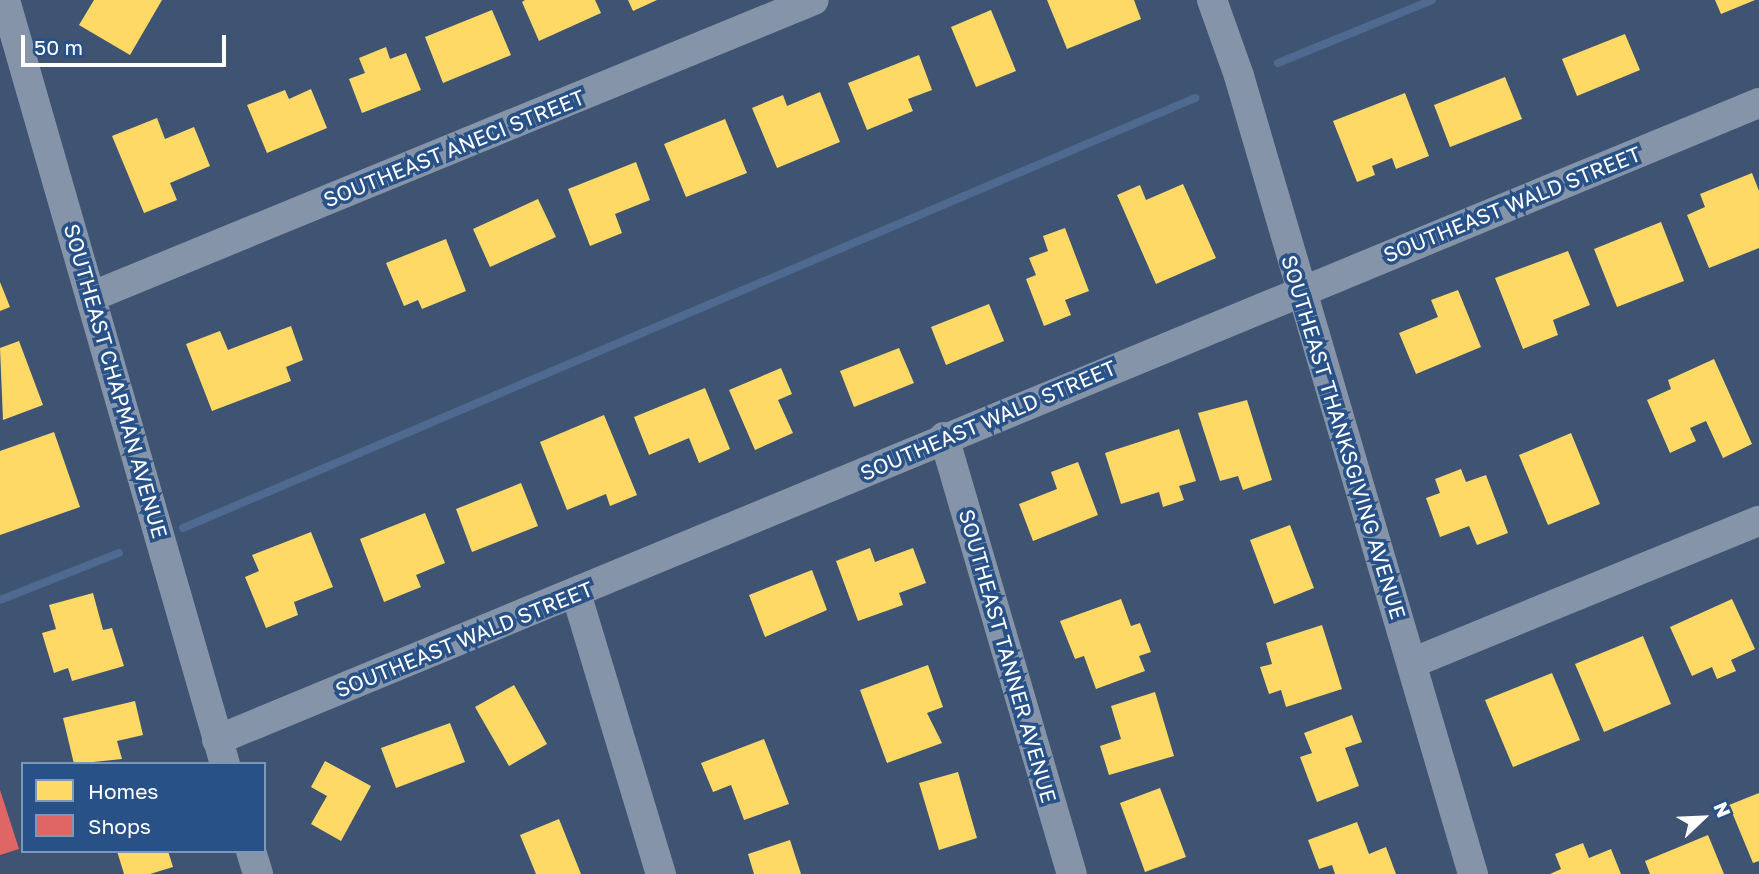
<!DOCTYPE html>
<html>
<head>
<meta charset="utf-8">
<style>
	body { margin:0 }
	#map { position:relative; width:1759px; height:874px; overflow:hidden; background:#3e5472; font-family:"Golos Text",sans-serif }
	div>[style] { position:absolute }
	.homes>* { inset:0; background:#ffd966 }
	.shops>* { inset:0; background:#e06666 }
	.stream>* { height:8px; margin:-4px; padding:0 4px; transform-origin:4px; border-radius:4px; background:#4e6a91 }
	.minor>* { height:30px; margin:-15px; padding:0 15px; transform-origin:15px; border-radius:15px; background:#8594a8 }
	span { translate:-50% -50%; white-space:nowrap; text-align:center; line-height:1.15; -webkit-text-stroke:7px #285188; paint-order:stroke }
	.street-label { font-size:21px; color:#fff }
	.legend { position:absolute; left:21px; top:762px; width:245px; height:91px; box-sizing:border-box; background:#285188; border:2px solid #7e97b8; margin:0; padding:9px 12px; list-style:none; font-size:21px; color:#fff }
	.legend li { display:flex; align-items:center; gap:14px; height:35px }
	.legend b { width:35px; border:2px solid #7e97b8 }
	.north { position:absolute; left:1668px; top:783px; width:70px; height:70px; -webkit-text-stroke:5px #285188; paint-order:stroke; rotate:67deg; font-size:19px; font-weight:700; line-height:28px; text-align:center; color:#fff }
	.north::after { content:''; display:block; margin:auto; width:24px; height:32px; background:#fff; clip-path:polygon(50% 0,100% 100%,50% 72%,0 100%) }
	.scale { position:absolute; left:21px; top:35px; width:205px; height:32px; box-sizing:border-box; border:4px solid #fff; border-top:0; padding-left:9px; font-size:21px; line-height:24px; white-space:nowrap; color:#fff; -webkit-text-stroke:5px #285188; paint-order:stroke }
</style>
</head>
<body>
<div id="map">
	<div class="homes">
		<div style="clip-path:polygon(94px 0,162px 0,130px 55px,79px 25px)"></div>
		<div style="clip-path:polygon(525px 0,595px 0,601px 13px,539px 41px,522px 2px)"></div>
		<div style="clip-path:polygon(628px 0,657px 0,633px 11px)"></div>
		<div style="clip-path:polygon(1047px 0,1134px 0,1141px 19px,1067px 49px)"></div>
		<div style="clip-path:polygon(1715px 0,1755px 0,1721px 14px)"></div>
		<div style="clip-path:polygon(492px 10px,511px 55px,443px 83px,425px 37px)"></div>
		<div style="clip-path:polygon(991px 10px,1016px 71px,976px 87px,951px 27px)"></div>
		<div style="clip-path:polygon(1625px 34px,1640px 70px,1577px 96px,1562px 59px)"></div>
		<div style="clip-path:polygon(386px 47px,390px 59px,406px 53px,421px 90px,362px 113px,349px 79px,365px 73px,359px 58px)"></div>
		<div style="clip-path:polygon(919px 55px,932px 90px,908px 99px,913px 111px,867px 130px,848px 83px)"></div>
		<div style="clip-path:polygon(1505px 77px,1522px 119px,1450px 147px,1434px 105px)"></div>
		<div style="clip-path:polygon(311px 89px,327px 128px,267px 153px,247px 105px,285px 90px,289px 99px)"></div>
		<div style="clip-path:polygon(820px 92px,840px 142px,777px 168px,752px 108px,783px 95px,787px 106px)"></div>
		<div style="clip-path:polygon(1405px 93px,1429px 156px,1396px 169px,1392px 158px,1372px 166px,1375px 175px,1357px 182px,1333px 121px)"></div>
		<div style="clip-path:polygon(157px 118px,165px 139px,194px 127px,210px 166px,170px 183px,177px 200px,144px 213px,112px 136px)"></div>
		<div style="clip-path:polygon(725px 119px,747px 173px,686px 197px,664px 144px)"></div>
		<div style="clip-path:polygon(636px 162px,650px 200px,615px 214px,622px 233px,590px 246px,568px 189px)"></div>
		<div style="clip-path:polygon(1752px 173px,1759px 191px,1759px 248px,1709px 268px,1687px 215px,1705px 207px,1700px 194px)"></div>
		<div style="clip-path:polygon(1183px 184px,1216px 258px,1156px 284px,1117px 195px,1140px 185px,1146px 200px)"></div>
		<div style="clip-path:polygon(538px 199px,556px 237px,490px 267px,473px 229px)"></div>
		<div style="clip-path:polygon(1661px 222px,1684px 281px,1617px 307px,1594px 249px)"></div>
		<div style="clip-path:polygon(1065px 228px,1089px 291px,1065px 300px,1071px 315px,1044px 326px,1026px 279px,1036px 275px,1029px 258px,1048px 251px,1043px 236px)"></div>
		<div style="clip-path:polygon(446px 239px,466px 291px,422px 309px,418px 300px,404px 306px,386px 263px)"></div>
		<div style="clip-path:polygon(1568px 251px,1590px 305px,1553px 320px,1558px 335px,1523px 349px,1495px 278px)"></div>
		<div style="clip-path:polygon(0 282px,10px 307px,0 311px)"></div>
		<div style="clip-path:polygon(1458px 290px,1481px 347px,1416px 374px,1399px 333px,1438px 317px,1431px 300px)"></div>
		<div style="clip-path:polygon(989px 304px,1004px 341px,946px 365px,931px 327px)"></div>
		<div style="clip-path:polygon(291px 326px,303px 360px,286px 367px,291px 381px,212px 411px,186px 344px,220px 331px,228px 350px)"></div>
		<div style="clip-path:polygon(19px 341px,43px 405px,3px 420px,0 348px)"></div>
		<div style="clip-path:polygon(899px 348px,914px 383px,854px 407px,840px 371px)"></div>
		<div style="clip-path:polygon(1714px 359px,1752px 444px,1723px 458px,1706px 421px,1690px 428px,1696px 441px,1670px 453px,1647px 400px,1671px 389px,1668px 380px)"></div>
		<div style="clip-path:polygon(781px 368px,792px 394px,778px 400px,793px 433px,755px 450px,729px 390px)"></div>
		<div style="clip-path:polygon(705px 388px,730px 449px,699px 463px,689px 438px,649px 455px,634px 417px)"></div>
		<div style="clip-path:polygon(1247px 400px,1272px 480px,1243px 490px,1238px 476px,1220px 481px,1198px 413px)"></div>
		<div style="clip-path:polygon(604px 415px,637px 495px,610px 506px,606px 494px,567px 510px,540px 442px)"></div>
		<div style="clip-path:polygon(1179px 429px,1196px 481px,1179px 486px,1184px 500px,1163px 507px,1159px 492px,1121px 504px,1105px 453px)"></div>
		<div style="clip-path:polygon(54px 432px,80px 507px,0 535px,0 451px)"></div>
		<div style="clip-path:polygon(1571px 433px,1600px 504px,1548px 525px,1519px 455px)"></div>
		<div style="clip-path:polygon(1078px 462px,1098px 515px,1033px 541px,1019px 504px,1057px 489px,1051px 472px)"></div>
		<div style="clip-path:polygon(1461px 469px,1466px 482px,1486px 475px,1508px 533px,1477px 545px,1469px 526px,1440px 537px,1426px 498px,1440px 493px,1435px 479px)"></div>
		<div style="clip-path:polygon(521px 483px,538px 526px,472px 552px,456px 509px)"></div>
		<div style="clip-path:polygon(425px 513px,445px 563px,416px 575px,421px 587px,384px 602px,360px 539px)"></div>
		<div style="clip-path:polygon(1290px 525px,1314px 588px,1274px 604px,1250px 540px)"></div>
		<div style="clip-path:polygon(311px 532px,333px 587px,294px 602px,298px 615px,266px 628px,245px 577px,259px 571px,252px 555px)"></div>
		<div style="clip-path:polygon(870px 548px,875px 562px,913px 548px,926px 583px,899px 593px,903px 605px,858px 621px,836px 561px)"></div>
		<div style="clip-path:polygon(812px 570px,827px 610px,765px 637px,749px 595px)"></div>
		<div style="clip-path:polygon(93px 593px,103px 630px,112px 628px,124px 666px,72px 681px,68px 668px,54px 673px,42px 633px,56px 629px,49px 605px)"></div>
		<div style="clip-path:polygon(1121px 599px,1131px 626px,1140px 623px,1151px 652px,1139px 656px,1145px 671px,1096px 689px,1084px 656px,1075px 659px,1060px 621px)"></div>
		<div style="clip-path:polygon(1732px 599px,1755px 649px,1731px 660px,1736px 671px,1717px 679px,1712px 667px,1692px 676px,1670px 627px)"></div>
		<div style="clip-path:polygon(1322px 625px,1342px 689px,1286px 707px,1281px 690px,1269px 694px,1260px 667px,1272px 664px,1266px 643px)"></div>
		<div style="clip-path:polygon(1643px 636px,1671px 704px,1604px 732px,1575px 664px)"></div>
		<div style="clip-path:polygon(928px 665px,943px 707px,927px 713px,942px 743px,887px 763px,860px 690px)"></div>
		<div style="clip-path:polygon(1552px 673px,1580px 740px,1513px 767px,1485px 700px)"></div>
		<div style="clip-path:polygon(514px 685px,547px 744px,509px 766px,475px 707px)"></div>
		<div style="clip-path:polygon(1155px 692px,1174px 756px,1109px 775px,1100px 746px,1121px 739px,1111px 706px)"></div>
		<div style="clip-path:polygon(135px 701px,143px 735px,117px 741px,122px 759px,74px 764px,63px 718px)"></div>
		<div style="clip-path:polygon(1352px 715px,1362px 742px,1345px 748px,1359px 786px,1317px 802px,1300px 757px,1312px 753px,1304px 733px)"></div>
		<div style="clip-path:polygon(450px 723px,465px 762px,396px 788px,381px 748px)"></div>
		<div style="clip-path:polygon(764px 739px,789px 804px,744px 820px,731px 785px,713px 792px,701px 763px)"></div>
		<div style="clip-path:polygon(325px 761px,371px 786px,341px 841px,311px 824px,327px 796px,311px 787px)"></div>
		<div style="clip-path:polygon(958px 772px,977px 838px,939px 850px,919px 783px)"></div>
		<div style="clip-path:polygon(1160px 788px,1186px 857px,1145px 872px,1120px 803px)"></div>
		<div style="clip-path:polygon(1759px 793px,1759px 861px,1753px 863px,1729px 805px)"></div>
		<div style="clip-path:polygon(559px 819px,581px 874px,536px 874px,520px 835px)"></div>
		<div style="clip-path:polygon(1357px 822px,1369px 854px,1386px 847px,1396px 874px,1335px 874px,1332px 865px,1319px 869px,1308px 840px)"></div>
		<div style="clip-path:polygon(1708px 835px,1724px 874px,1650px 874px,1645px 861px)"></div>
		<div style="clip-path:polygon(790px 840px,801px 874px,754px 874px,748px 854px)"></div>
		<div style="clip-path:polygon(1583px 843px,1589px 858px,1611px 849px,1621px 874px,1550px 874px,1561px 869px,1555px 854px)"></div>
		<div style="clip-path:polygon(117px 851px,168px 851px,173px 867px,150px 874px,124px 874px)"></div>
	</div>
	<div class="shops">
		<div style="clip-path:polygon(0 790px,19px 849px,0 855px)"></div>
	</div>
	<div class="stream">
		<div style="left:1278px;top:63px;width:166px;rotate:-22.2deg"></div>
		<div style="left:183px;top:528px;width:1100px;rotate:-23.02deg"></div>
		<div style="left:0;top:600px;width:128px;rotate:-21.6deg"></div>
	</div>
	<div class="minor">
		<div style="left:5px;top:0;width:795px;rotate:73.94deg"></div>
		<div style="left:1212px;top:0;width:81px;rotate:70.4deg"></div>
		<div style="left:1239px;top:76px;width:832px;rotate:73.66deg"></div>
		<div style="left:93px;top:296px;width:779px;rotate:-22.32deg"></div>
		<div style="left:944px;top:437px;width:455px;rotate:73.7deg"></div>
		<div style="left:576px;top:593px;width:294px;rotate:73.2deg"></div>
		<div style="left:1412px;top:663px;width:375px;rotate:-22.3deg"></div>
		<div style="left:217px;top:740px;width:1668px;rotate:-22.45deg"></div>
		<div style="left:251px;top:851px;width:24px;rotate:73deg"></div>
	</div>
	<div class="street-label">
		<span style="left:454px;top:148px;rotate:-22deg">SOUTHEAST ANECI STREET</span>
		<span style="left:1512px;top:204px;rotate:-22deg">SOUTHEAST WALD STREET</span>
		<span style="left:116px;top:381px;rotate:74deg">SOUTHEAST CHAPMAN AVENUE</span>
		<span style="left:988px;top:420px;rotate:-23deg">SOUTHEAST WALD STREET</span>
		<span style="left:1344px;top:437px;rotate:73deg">SOUTHEAST THANKSGIVING AVENUE</span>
		<span style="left:464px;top:639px;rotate:-22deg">SOUTHEAST WALD STREET</span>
		<span style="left:1008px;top:656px;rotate:74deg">SOUTHEAST TANNER AVENUE</span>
	</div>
	<ul class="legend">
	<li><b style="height:19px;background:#ffd966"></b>Homes</li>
	<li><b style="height:19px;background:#e06666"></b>Shops</li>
	</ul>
	<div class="north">N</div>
	<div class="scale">50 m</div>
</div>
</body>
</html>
